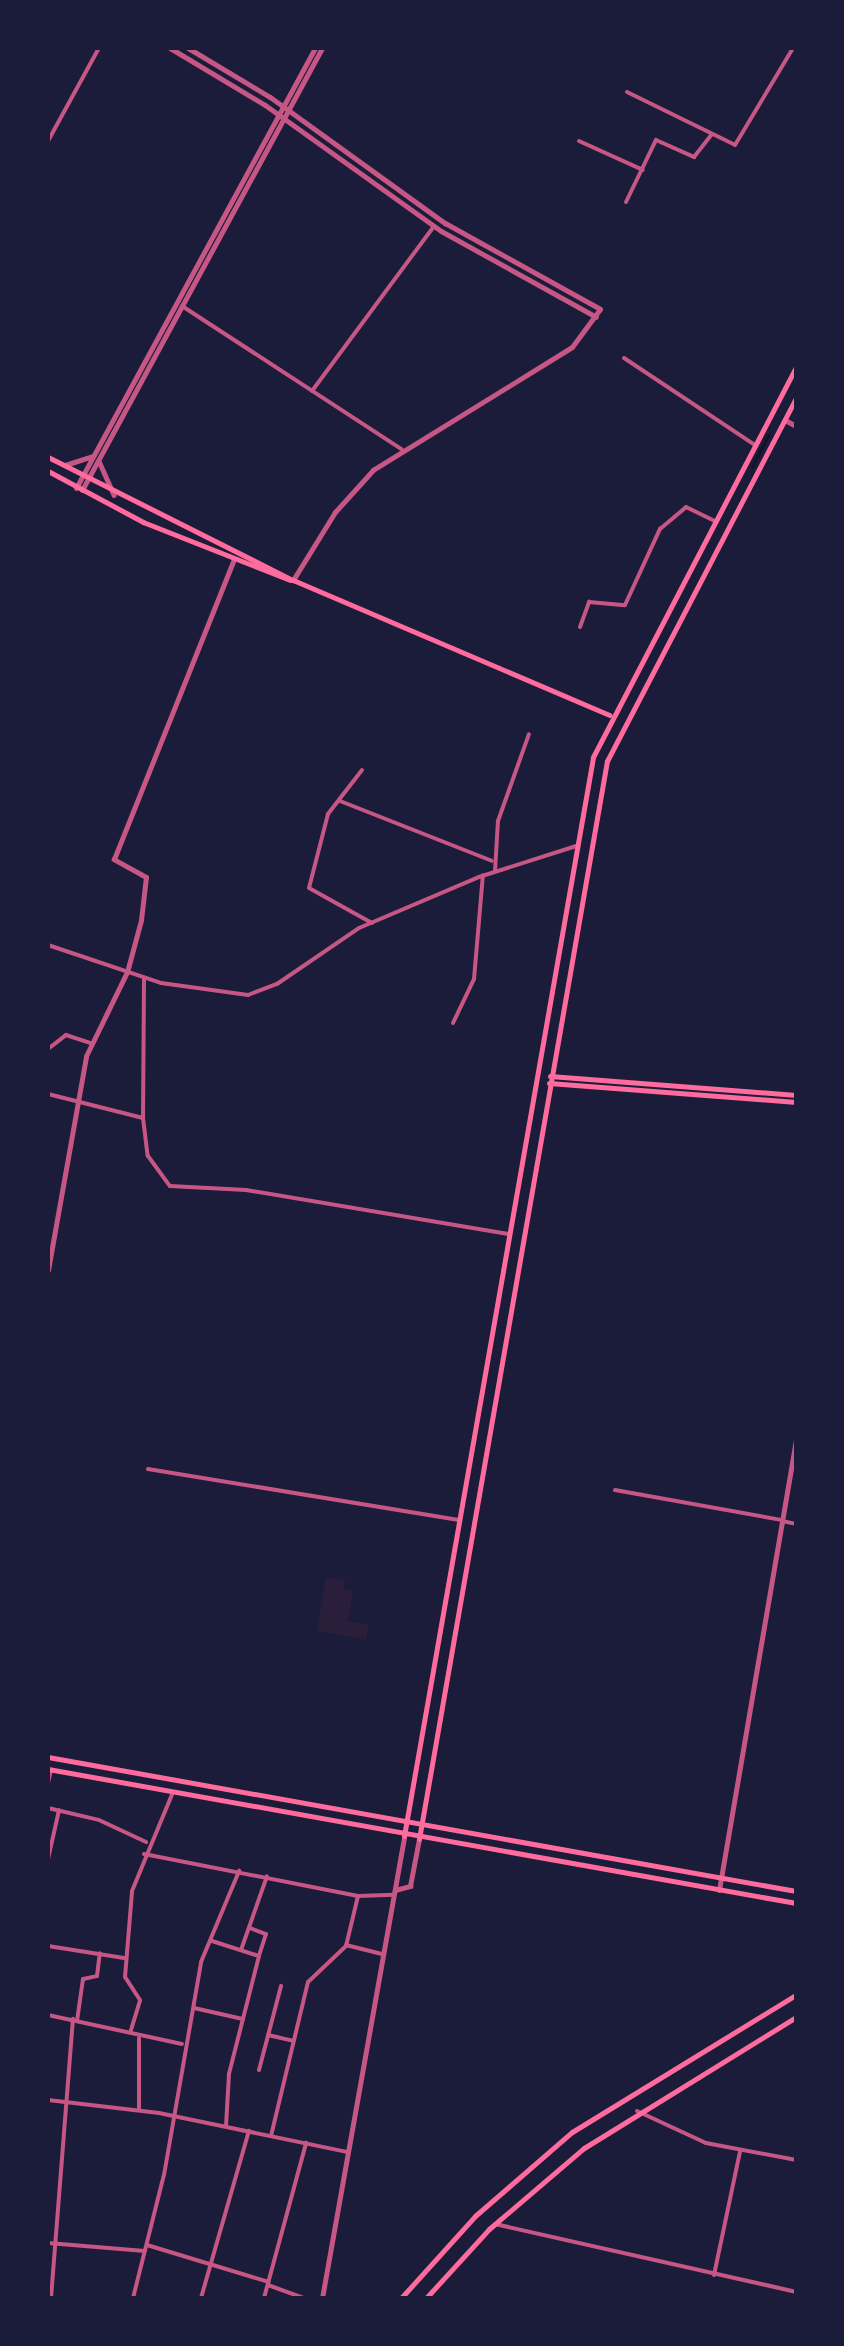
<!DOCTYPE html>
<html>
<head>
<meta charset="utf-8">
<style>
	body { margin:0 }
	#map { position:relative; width:844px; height:2346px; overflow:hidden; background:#1b1b3a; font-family:"PT Serif",serif }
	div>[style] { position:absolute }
	.green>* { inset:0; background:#2a1e3b }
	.stream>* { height:2.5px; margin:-1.25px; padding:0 1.25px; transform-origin:1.25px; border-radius:1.25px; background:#12122b }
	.minor>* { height:4px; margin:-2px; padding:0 2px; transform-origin:2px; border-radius:2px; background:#c65784 }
	.tertiary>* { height:5px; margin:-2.5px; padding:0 2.5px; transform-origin:2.5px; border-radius:2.5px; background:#c65784 }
	.secondary>* { height:5px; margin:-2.5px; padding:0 2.5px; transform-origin:2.5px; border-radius:2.5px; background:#ff6b9d }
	span { translate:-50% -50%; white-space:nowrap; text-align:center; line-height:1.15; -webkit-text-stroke:10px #1b1b3a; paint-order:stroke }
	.frame { position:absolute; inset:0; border:50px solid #1b1b3a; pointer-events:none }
</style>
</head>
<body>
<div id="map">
	<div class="green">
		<div style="clip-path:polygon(326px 1577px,345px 1580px,344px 1589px,353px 1591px,348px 1621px,369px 1625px,366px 1640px,317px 1631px)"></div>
	</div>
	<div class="stream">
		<div style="left:752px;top:467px;width:35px;rotate:-63deg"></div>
	</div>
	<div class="minor">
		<div style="left:627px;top:92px;width:120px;rotate:26.1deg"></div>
		<div style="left:735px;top:145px;width:113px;rotate:-59.1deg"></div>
		<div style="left:48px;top:141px;width:106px;rotate:-61.3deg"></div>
		<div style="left:579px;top:141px;width:70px;rotate:24.4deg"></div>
		<div style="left:626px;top:202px;width:69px;rotate:-64.2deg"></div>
		<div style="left:656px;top:140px;width:42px;rotate:24.1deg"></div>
		<div style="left:694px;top:157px;width:28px;rotate:-52deg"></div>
		<div style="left:182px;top:306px;width:262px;rotate:33.1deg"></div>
		<div style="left:624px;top:358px;width:157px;rotate:33.6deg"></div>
		<div style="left:312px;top:391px;width:205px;rotate:-53.5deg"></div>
		<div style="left:580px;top:627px;width:27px;rotate:-70deg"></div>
		<div style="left:589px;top:602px;width:36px;rotate:5deg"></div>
		<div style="left:625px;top:605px;width:84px;rotate:-65.3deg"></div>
		<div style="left:660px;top:529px;width:34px;rotate:-40deg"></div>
		<div style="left:686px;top:507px;width:32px;rotate:26deg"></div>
		<div style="left:362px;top:770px;width:56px;rotate:127.7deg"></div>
		<div style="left:328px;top:814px;width:76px;rotate:104.4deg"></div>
		<div style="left:309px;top:888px;width:72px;rotate:29.1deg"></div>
		<div style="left:340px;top:801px;width:163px;rotate:21.5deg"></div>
		<div style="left:495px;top:871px;width:50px;rotate:-86.6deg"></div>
		<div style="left:498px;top:821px;width:92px;rotate:-70.4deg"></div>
		<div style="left:48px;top:945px;width:119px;rotate:18.6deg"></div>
		<div style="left:161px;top:983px;width:88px;rotate:7.9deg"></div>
		<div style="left:248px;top:995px;width:31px;rotate:-21deg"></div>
		<div style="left:277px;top:984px;width:99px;rotate:-34.3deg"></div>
		<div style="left:359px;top:928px;width:130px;rotate:-23deg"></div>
		<div style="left:479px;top:877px;width:102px;rotate:-17.7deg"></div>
		<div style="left:144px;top:978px;width:140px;rotate:90.4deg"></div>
		<div style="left:143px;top:1118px;width:38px;rotate:83deg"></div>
		<div style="left:148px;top:1156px;width:37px;rotate:54deg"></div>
		<div style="left:170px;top:1186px;width:76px;rotate:3deg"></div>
		<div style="left:246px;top:1190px;width:266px;rotate:9.5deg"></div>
		<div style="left:453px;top:1023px;width:49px;rotate:-64.5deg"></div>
		<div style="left:474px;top:979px;width:104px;rotate:-85.1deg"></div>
		<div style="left:48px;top:1049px;width:23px;rotate:-38deg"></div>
		<div style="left:66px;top:1035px;width:26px;rotate:18deg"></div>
		<div style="left:48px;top:1094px;width:98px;rotate:14.2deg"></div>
		<div style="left:148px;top:1469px;width:315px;rotate:9.3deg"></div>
		<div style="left:615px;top:1490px;width:170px;rotate:10.2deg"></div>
		<div style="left:782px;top:1521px;width:14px;rotate:12deg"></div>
		<div style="left:48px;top:1783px;width:13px;rotate:-77deg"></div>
		<div style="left:48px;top:1808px;width:52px;rotate:13.2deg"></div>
		<div style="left:99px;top:1820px;width:52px;rotate:25.1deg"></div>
		<div style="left:144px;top:1854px;width:218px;rotate:11.1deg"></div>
		<div style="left:358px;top:1896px;width:36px;rotate:-2deg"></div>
		<div style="left:48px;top:1859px;width:50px;rotate:-77.3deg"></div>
		<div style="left:250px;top:1928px;width:17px;rotate:21deg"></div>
		<div style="left:266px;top:1934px;width:23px;rotate:108deg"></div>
		<div style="left:212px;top:1941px;width:49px;rotate:17.7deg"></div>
		<div style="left:259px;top:1956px;width:122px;rotate:104.3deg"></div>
		<div style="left:229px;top:2074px;width:52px;rotate:93.3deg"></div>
		<div style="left:346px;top:1945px;width:38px;rotate:14deg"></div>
		<div style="left:48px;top:1946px;width:77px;rotate:9deg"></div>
		<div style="left:241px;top:1950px;width:78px;rotate:-70.6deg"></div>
		<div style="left:194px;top:2008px;width:50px;rotate:12.7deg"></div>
		<div style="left:48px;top:2015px;width:137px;rotate:12.2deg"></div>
		<div style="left:77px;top:2021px;width:42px;rotate:-81.9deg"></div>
		<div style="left:83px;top:1979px;width:14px;rotate:-12deg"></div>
		<div style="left:97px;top:1976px;width:23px;rotate:-83deg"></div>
		<div style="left:131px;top:2030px;width:31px;rotate:-73deg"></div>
		<div style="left:140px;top:2000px;width:27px;rotate:-123deg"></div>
		<div style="left:125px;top:1977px;width:86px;rotate:-85.3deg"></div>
		<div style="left:132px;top:1891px;width:107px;rotate:-67.5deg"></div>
		<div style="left:268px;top:2035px;width:26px;rotate:13deg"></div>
		<div style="left:259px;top:2070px;width:87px;rotate:-75.3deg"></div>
		<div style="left:48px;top:2100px;width:112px;rotate:6.7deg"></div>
		<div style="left:159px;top:2113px;width:193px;rotate:11.7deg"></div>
		<div style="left:139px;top:2108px;width:70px;rotate:-90deg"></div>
		<div style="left:637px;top:2111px;width:76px;rotate:24.9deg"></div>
		<div style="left:706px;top:2143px;width:92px;rotate:10.7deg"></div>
		<div style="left:271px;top:2136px;width:158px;rotate:-76.5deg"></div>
		<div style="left:308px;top:1982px;width:52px;rotate:-43.5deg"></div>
		<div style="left:346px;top:1946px;width:51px;rotate:-76.5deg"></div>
		<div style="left:495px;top:2224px;width:309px;rotate:12.7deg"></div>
		<div style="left:48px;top:2243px;width:97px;rotate:4.7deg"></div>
		<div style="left:147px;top:2245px;width:127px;rotate:16.9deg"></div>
		<div style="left:714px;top:2275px;width:126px;rotate:-78.1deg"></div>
		<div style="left:268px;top:2285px;width:37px;rotate:20deg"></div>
		<div style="left:51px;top:2298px;width:280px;rotate:-85.5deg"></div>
		<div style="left:133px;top:2298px;width:127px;rotate:-75.9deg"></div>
		<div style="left:164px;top:2175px;width:216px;rotate:-80.1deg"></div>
		<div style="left:201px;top:1962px;width:99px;rotate:-67.3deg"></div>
		<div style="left:201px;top:2298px;width:174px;rotate:-74deg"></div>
		<div style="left:264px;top:2298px;width:161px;rotate:-74.8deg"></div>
	</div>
	<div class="tertiary">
		<div style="left:170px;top:48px;width:111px;rotate:31deg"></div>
		<div style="left:265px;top:105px;width:216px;rotate:35.6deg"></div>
		<div style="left:441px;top:231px;width:177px;rotate:29deg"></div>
		<div style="left:188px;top:48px;width:96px;rotate:30.9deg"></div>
		<div style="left:270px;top:97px;width:216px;rotate:35.8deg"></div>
		<div style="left:445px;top:223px;width:177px;rotate:29deg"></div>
		<div style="left:600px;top:309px;width:47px;rotate:126.4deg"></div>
		<div style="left:572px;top:347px;width:234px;rotate:148.3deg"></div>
		<div style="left:373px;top:470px;width:57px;rotate:132.1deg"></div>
		<div style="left:335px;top:512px;width:80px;rotate:121.7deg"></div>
		<div style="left:785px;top:420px;width:13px;rotate:29deg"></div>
		<div style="left:99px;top:462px;width:36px;rotate:66deg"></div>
		<div style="left:65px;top:465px;width:28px;rotate:-18deg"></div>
		<div style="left:76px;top:488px;width:501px;rotate:-61.49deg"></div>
		<div style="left:82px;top:490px;width:503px;rotate:-61.5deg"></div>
		<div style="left:48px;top:1270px;width:217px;rotate:-79.9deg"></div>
		<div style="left:86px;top:1056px;width:93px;rotate:-64deg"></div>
		<div style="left:127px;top:972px;width:54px;rotate:-74.9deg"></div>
		<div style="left:141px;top:920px;width:43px;rotate:-83.4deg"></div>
		<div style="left:146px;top:877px;width:37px;rotate:-151deg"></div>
		<div style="left:114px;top:859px;width:321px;rotate:-68.2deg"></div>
		<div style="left:395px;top:1890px;width:16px;rotate:-15deg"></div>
		<div style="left:410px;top:1886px;width:48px;rotate:-79.2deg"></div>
		<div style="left:719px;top:1890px;width:456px;rotate:-80.3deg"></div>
		<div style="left:322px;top:2298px;width:469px;rotate:-79.9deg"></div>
	</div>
	<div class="secondary">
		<div style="left:48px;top:457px;width:274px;rotate:26.7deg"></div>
		<div style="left:293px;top:580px;width:344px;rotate:23.1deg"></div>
		<div style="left:48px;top:471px;width:108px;rotate:28.2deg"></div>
		<div style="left:143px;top:522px;width:158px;rotate:21.5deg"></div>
		<div style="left:550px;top:1076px;width:247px;rotate:4.4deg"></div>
		<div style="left:549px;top:1083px;width:248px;rotate:4.4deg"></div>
		<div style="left:48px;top:1757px;width:760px;rotate:10.16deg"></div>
		<div style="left:48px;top:1769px;width:760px;rotate:10.16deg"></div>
		<div style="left:404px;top:1836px;width:1095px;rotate:-80.06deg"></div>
		<div style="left:593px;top:757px;width:440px;rotate:-62.5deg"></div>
		<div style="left:419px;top:1839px;width:1094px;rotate:-80.11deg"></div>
		<div style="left:607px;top:761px;width:409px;rotate:-62.5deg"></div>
		<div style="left:401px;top:2298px;width:110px;rotate:-47.9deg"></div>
		<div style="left:475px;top:2216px;width:128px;rotate:-40.9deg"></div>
		<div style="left:572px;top:2132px;width:263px;rotate:-31.5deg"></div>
		<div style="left:426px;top:2298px;width:93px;rotate:-47.6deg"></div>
		<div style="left:489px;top:2229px;width:125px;rotate:-40.5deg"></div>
		<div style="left:584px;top:2148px;width:249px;rotate:-31.7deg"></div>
	</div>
	<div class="frame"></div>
</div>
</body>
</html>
